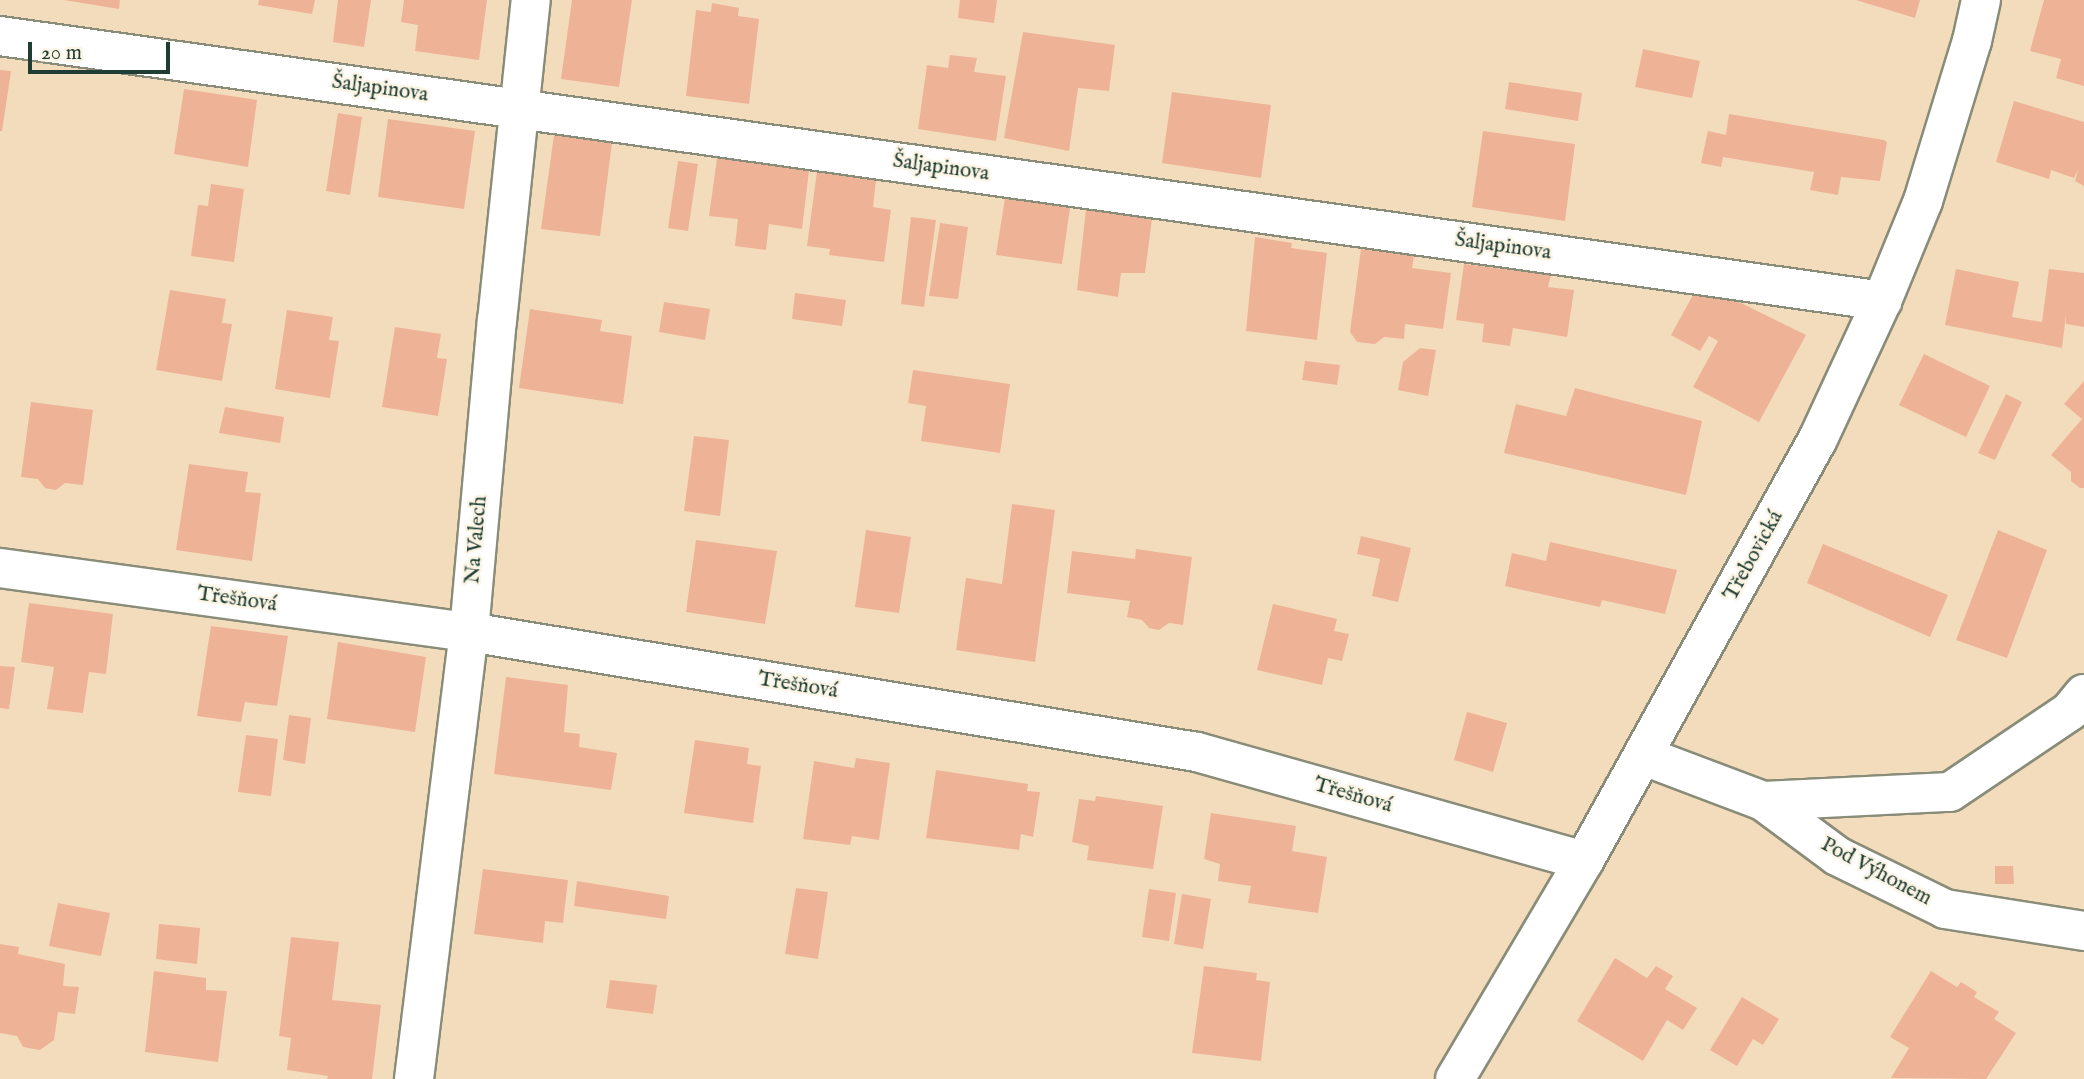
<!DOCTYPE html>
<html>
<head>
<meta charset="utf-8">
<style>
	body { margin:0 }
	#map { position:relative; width:2084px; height:1079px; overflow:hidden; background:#f3dcbc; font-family:"IM FELL English",serif }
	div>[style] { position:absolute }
	.building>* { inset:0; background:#eeb397 }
	.roads { filter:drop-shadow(2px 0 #898c78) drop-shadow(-2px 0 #898c78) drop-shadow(0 2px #898c78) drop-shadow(0 -2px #898c78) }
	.street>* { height:38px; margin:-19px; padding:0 19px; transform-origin:19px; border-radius:19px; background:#fff }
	span { translate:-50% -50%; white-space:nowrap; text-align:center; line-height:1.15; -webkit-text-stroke:5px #fcf5e5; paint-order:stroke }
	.street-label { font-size:21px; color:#1f3d34 }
	.scale { position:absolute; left:28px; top:42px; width:142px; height:32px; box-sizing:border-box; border:4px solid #1f3d34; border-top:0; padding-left:9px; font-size:21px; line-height:24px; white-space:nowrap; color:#1f3d34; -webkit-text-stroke:5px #fcf5e5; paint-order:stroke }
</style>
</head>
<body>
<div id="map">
	<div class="building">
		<div style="clip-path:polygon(64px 0,120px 0,119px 9px)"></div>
		<div style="clip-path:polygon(259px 0,315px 0,312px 14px,258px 5px)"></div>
		<div style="clip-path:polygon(338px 0,371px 0,364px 47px,333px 42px)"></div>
		<div style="clip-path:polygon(404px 0,487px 0,479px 60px,415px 51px,418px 25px,401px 22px)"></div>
		<div style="clip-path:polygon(572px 0,632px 0,619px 87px,561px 79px)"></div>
		<div style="clip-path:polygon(960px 0,997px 0,994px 23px,958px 18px)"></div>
		<div style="clip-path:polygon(1856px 0,1920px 0,1915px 18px)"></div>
		<div style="clip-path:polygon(2044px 0,2084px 0,2084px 86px,2056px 78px,2061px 59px,2030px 51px)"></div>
		<div style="clip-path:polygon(712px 3px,739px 8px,738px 16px,759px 19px,749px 104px,686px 96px,696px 10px,711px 12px)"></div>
		<div style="clip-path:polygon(1023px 32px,1115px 45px,1109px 91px,1078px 88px,1069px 151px,1004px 138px)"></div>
		<div style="clip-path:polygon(1643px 49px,1700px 61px,1692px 98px,1635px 87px)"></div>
		<div style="clip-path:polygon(950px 55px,977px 58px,974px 72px,1006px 76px,996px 141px,918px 129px,927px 65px,948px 68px)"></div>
		<div style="clip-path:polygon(0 70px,11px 71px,2px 131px,0 131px)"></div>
		<div style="clip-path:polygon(1509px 82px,1582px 93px,1578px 121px,1505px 109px)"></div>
		<div style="clip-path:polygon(184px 89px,257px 100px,248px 167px,174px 154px)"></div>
		<div style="clip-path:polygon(1172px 92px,1271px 105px,1261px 178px,1162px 163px)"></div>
		<div style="clip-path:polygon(2014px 101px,2084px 122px,2084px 186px,2075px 181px,2078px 170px,2074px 178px,2051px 170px,2049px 179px,1996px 162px)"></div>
		<div style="clip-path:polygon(338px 113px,362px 117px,350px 195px,326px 191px)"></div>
		<div style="clip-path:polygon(1729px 114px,1884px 140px,1887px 142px,1880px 181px,1841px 177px,1838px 195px,1810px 190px,1814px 172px,1723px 157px,1721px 167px,1701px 163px,1708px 131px,1726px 135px)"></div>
		<div style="clip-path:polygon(388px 119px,475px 131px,464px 209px,378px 197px)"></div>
		<div style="clip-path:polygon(1483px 131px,1575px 144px,1565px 221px,1472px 207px)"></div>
		<div style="clip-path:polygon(554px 135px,612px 143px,600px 236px,541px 229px)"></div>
		<div style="clip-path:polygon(717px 158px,809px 171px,802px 229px,769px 224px,766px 250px,735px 246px,738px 219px,709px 216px)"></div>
		<div style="clip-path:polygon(678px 161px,698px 164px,688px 231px,668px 228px)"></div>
		<div style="clip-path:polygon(817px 171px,876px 180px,873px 207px,891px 210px,884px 262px,829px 255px,830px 249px,807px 246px)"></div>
		<div style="clip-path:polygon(211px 184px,244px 189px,234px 262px,191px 256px,198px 205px,208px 206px)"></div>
		<div style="clip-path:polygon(1005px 198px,1070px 208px,1062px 264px,996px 255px)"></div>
		<div style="clip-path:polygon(1086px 209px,1152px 219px,1145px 273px,1121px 273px,1118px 297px,1077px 290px)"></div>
		<div style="clip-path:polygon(911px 217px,936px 220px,924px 307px,901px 304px)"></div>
		<div style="clip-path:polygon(940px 223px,968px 227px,958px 299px,929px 296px)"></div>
		<div style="clip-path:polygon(1255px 237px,1292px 243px,1291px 248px,1327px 253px,1317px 340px,1246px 331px)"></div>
		<div style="clip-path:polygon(1361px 249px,1414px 256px,1412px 268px,1451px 273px,1443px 329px,1405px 324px,1404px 339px,1384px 337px,1375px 344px,1357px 342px,1350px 332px)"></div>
		<div style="clip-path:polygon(1464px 264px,1551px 275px,1548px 287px,1574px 290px,1567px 337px,1513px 328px,1510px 346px,1482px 342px,1484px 324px,1456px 320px)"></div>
		<div style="clip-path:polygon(1956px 269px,2019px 282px,2012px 317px,2042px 322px,2049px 269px,2084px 273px,2084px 327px,2066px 324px,2066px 315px,2062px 348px,1945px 325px)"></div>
		<div style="clip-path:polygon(170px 290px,226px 299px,222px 323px,232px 324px,222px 381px,156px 370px)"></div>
		<div style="clip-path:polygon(795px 293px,846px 300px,842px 326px,792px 319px)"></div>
		<div style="clip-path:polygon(1693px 295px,1739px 302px,1806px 335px,1759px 422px,1693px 387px,1718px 341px,1709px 336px,1700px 351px,1671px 335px)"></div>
		<div style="clip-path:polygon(664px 302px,710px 309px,705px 340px,659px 332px)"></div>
		<div style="clip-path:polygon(530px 309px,602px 320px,600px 331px,632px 336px,623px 404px,519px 388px)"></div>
		<div style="clip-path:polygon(287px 310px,333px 317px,329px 340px,339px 341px,330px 398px,275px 389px)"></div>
		<div style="clip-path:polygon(395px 327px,441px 334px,437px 358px,447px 359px,438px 416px,382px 407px)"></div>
		<div style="clip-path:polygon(1420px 348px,1436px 350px,1428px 396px,1398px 390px,1403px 362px)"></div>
		<div style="clip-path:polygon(1924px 354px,1990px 386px,1966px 437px,1899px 405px)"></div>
		<div style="clip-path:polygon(1305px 361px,1340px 365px,1337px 385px,1302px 380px)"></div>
		<div style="clip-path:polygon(913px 370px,1010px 384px,1000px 453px,921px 441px,926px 406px,908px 403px)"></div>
		<div style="clip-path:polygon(2084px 381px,2084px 488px,2080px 488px,2071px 481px,2071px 472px,2051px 455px,2082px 419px,2064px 404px)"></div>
		<div style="clip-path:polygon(1575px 388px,1702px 421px,1686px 495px,1504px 453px,1516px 404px,1566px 416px)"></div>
		<div style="clip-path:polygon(2006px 394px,2022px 402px,1995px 460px,1978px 453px)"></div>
		<div style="clip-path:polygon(31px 402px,93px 410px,83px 485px,65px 483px,56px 490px,45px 488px,38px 479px,21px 477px)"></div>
		<div style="clip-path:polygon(225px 407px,284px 417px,280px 443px,219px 433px)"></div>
		<div style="clip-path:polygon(694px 436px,729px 440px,720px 516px,684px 511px)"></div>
		<div style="clip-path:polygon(189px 464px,248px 472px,245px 492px,261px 493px,252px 561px,176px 550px)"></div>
		<div style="clip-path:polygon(1012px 504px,1055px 510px,1035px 662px,956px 650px,966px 578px,1002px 584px)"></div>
		<div style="clip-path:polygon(866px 530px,911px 537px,899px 613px,855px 607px)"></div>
		<div style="clip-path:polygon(1998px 530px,2047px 550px,2007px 658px,1956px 640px)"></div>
		<div style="clip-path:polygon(1361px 536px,1411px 548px,1398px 602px,1372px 596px,1380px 559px,1357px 554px)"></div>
		<div style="clip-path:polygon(696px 540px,777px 551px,765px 624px,686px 612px)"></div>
		<div style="clip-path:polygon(1550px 542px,1677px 570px,1665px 614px,1602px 600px,1600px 607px,1505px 586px,1512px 553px,1546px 561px)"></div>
		<div style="clip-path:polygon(1823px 544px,1948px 595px,1930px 637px,1807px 583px)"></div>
		<div style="clip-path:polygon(1136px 549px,1192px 557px,1183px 625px,1169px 623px,1159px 630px,1149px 628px,1142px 620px,1127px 617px,1130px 601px,1067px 593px,1072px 551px,1135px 559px)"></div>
		<div style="clip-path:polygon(29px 603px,113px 614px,106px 674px,89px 672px,83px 713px,47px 709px,54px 667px,21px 662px)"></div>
		<div style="clip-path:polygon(1273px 604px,1337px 619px,1334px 631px,1349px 634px,1342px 661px,1328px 658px,1322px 685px,1257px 670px)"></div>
		<div style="clip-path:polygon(211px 626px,288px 636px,277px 706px,245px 702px,241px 722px,197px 716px)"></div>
		<div style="clip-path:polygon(338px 642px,426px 657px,415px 732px,327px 719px)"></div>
		<div style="clip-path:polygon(0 666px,15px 667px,9px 709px,0 708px)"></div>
		<div style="clip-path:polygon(506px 677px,568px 685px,564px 732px,580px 734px,579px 747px,617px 753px,611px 790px,494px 774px)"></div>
		<div style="clip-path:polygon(1467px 712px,1507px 723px,1493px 772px,1454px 760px)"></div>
		<div style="clip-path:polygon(289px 715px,311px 718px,305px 764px,283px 760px)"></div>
		<div style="clip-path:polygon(246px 735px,278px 739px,271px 796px,238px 792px)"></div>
		<div style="clip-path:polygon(695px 740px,749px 748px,747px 764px,761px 766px,753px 823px,684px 813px)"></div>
		<div style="clip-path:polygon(856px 758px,890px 763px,879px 840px,852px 836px,850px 845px,803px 839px,814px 761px,854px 768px)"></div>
		<div style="clip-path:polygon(936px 770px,1028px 784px,1027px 791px,1040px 792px,1033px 837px,1021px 834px,1019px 850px,926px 838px)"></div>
		<div style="clip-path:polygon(1096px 796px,1163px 806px,1153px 869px,1087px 860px,1089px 846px,1072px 842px,1079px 799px,1095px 801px)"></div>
		<div style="clip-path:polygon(1211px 813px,1296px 826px,1292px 851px,1327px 857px,1318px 913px,1248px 903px,1251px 886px,1218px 881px,1220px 864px,1204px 859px)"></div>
		<div style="clip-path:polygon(1995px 866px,2013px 866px,2014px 884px,1995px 884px)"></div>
		<div style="clip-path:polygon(483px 869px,568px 880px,563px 923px,545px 921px,543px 943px,474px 934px)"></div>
		<div style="clip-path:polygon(577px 881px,669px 896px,666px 919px,574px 906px)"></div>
		<div style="clip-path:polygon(796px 888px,828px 892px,818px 959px,785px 954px)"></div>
		<div style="clip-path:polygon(1149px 889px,1176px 893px,1169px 941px,1142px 937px)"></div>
		<div style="clip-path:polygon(1182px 894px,1211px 899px,1203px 949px,1174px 944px)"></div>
		<div style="clip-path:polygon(58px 903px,110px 913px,101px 956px,49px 946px)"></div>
		<div style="clip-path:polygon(159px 924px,200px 928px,197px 964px,156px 959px)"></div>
		<div style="clip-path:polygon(291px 937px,339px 942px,332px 1000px,381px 1005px,372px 1079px,327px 1079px,328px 1076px,287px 1070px,291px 1038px,279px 1036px)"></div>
		<div style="clip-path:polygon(0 944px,19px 947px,18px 954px,65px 964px,63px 986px,79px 987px,75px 1014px,58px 1012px,54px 1040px,40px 1050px,23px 1047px,17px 1036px,0 1033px)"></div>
		<div style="clip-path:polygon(1615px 958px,1647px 978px,1656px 966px,1673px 976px,1665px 989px,1697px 1008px,1683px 1030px,1667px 1020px,1643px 1061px,1577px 1021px)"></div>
		<div style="clip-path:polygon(1204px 966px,1257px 973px,1256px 980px,1270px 982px,1261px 1061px,1192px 1053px)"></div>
		<div style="clip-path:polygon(154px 971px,206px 978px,206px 990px,227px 991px,218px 1062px,145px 1052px)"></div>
		<div style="clip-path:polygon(1931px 971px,1957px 987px,1961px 982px,1977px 992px,1974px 997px,1999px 1012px,1994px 1019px,2016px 1033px,1986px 1079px,1891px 1078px,1909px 1048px,1890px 1037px)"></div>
		<div style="clip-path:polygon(610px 980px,657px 985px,653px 1014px,606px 1008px)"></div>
		<div style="clip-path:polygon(1742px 997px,1779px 1019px,1763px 1045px,1753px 1039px,1737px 1066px,1710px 1050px)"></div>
	</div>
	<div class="roads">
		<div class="street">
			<div style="left:0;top:36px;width:1901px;rotate:8.01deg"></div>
			<div style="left:0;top:568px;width:473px;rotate:7.8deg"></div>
			<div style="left:469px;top:632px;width:738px;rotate:9.36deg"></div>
			<div style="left:1197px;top:752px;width:402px;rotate:15.7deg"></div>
			<div style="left:1644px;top:756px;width:127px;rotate:20.7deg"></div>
			<div style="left:1763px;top:801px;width:92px;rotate:36.6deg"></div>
			<div style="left:1837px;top:856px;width:120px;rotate:26.1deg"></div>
			<div style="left:1945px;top:909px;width:141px;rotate:9deg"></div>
			<div style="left:1763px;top:801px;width:187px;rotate:-2.8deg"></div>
			<div style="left:1950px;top:792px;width:145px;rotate:-34deg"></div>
			<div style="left:2070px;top:711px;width:22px;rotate:-51deg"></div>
			<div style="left:414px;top:1079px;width:450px;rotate:-83deg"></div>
			<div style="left:469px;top:632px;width:312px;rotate:-84.9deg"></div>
			<div style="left:497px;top:321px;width:323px;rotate:-84deg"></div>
			<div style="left:1455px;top:1079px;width:253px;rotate:-59.4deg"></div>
			<div style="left:1584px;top:861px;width:480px;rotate:-61deg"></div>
			<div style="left:1817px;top:441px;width:154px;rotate:-65.1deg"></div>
			<div style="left:1882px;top:301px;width:108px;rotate:-67.7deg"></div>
			<div style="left:1923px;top:201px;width:167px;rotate:-73deg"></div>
			<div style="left:1972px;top:41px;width:42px;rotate:-77.6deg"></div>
		</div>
	</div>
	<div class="street-label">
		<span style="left:380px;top:89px;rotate:8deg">Šaljapinova</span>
		<span style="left:941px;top:168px;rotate:8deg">Šaljapinova</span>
		<span style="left:1503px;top:247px;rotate:8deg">Šaljapinova</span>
		<span style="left:477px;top:540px;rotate:-85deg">Na Valech</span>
		<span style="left:1754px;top:556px;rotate:-61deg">Třebovická</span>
		<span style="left:237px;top:600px;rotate:8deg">Třešňová</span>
		<span style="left:798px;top:686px;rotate:9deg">Třešňová</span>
		<span style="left:1353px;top:796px;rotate:16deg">Třešňová</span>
		<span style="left:1876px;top:872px;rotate:28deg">Pod Výhonem</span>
	</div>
	<div class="scale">20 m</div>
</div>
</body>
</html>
